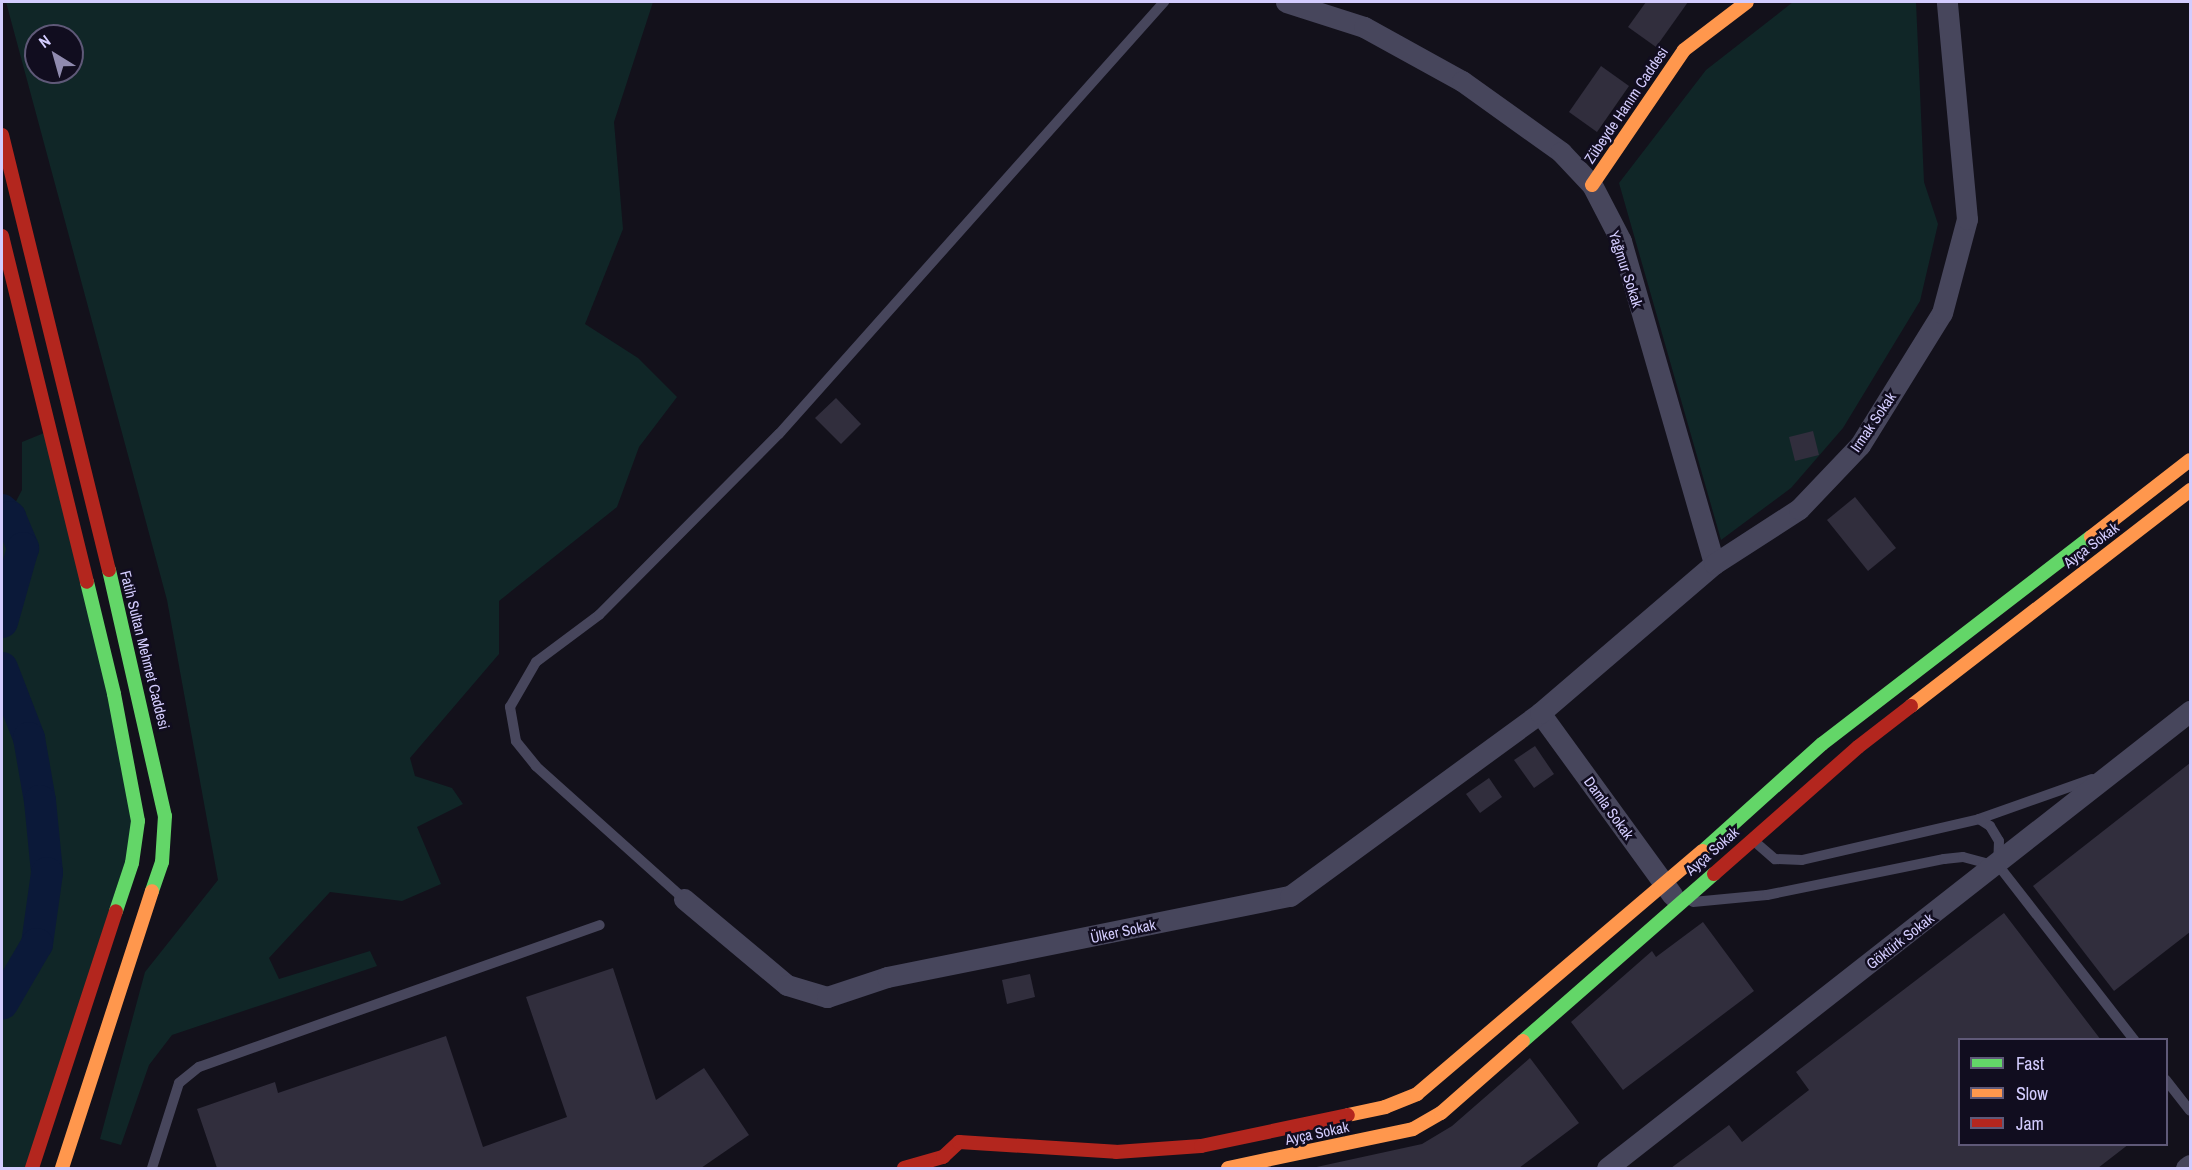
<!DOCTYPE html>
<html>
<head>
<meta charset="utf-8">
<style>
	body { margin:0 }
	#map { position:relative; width:2192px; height:1170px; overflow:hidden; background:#13111b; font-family:"Archivo Narrow",sans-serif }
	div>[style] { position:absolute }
	.green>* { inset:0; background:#102627 }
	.river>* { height:32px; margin:-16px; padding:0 16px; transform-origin:16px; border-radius:16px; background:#0b1939 }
	.building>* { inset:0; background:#312e3d }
	.lane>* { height:10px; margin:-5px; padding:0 5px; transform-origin:5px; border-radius:5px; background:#47465c }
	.street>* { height:21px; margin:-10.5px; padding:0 10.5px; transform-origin:10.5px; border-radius:10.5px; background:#47465c }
	.fast>* { height:14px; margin:-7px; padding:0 7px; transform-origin:7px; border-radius:7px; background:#63d668 }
	.slow>* { height:14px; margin:-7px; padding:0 7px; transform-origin:7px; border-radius:7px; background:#ff974d }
	.jam>* { height:14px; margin:-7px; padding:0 7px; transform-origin:7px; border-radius:7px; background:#b3261e }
	span { translate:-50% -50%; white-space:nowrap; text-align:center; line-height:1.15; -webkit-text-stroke:5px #110d1f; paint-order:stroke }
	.street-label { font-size:15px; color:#d3ccfe }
	.frame { position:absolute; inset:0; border:3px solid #d3ccfe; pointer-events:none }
	.legend { position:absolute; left:1958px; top:1038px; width:210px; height:108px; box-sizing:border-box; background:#110d1f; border:2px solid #5f5978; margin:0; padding:8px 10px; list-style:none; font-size:18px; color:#d3ccfe }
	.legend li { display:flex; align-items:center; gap:12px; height:30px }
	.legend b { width:30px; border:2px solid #5f5978 }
	.north { position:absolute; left:24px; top:24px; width:60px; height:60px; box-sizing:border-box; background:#110d1f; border:2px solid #5f5978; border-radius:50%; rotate:323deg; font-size:16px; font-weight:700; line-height:24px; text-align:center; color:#d3ccfe }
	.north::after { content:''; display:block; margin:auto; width:21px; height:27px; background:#908baf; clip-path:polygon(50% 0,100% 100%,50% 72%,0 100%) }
</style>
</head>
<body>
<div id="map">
	<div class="green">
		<div style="clip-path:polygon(evenodd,6px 2px,653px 2px,614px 122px,623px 229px,585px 324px,638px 358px,677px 397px,639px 447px,617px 507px,499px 601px,499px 654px,410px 758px,415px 776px,452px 788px,463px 804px,417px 827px,441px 884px,402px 901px,330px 892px,269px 958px,279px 979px,370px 951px,377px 966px,172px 1035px,149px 1065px,121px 1145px,100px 1139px,145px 972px,218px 880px,167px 600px,6px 2px,36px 36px,72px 36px,72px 72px,36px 72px,36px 36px)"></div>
		<div style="clip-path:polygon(1793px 2px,1916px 2px,1924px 182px,1938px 224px,1920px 301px,1843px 428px,1791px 488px,1721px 540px,1619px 183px,1706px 70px)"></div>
		<div style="clip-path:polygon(49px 431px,138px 821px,32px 1168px,2px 1168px,2px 496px,14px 505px,22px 490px,22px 442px)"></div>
	</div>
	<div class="river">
		<div style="left:2px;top:510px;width:11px;rotate:41deg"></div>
		<div style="left:10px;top:517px;width:34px;rotate:67deg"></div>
		<div style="left:23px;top:548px;width:77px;rotate:105.8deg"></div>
		<div style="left:2px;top:668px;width:75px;rotate:68.9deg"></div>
		<div style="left:29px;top:738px;width:64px;rotate:80.1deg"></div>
		<div style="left:40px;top:801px;width:72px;rotate:84.4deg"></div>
		<div style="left:47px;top:873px;width:72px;rotate:98deg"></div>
		<div style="left:37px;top:944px;width:69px;rotate:120.3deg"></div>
	</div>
	<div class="building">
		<div style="clip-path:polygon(1646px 2px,1688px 2px,1656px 47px,1628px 27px)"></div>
		<div style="clip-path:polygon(1601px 66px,1629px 86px,1597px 132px,1569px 112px)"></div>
		<div style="clip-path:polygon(836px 398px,861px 424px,841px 444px,815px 418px)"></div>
		<div style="clip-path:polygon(1813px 431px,1819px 455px,1795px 461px,1789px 437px)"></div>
		<div style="clip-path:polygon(1855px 497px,1896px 548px,1868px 571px,1827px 520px)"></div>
		<div style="clip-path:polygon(1535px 746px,1554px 774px,1534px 788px,1514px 760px)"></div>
		<div style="clip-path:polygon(2190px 763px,2190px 932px,2114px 991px,2033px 886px)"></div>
		<div style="clip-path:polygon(1489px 778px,1502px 797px,1480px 813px,1466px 794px)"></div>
		<div style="clip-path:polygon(2004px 913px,2101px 1040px,1959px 1040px,1959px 1144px,2129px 1144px,2098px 1168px,1671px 1168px,1729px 1125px,1742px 1142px,1809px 1090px,1796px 1072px)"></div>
		<div style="clip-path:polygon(1703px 922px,1754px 991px,1623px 1090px,1571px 1022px,1652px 951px,1656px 957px)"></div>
		<div style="clip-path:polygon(613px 968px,656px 1100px,704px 1068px,749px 1135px,701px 1168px,217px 1168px,197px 1109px,275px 1082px,278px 1093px,446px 1036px,483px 1147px,567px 1117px,526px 997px)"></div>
		<div style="clip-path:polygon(1030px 974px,1035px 997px,1007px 1004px,1002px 980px)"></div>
		<div style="clip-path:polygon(1530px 1058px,1579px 1123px,1519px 1168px,1312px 1168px,1422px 1144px,1452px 1126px)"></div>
	</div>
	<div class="lane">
		<div style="left:1979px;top:819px;width:120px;rotate:-19.5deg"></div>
		<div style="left:1754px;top:841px;width:28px;rotate:41deg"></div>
		<div style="left:1775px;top:859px;width:27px;rotate:2deg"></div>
		<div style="left:1802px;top:860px;width:182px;rotate:-13deg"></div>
		<div style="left:1979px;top:819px;width:13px;rotate:32deg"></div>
		<div style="left:1990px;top:826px;width:17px;rotate:59deg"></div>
		<div style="left:1999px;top:841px;width:24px;rotate:92deg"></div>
		<div style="left:1998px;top:865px;width:222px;rotate:52.1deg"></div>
		<div style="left:684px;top:899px;width:199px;rotate:-138.1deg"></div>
		<div style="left:536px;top:766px;width:32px;rotate:-129deg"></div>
		<div style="left:516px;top:741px;width:35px;rotate:-100deg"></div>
		<div style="left:510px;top:707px;width:52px;rotate:-60deg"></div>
		<div style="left:536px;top:662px;width:79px;rotate:-36.7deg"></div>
		<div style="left:599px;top:615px;width:255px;rotate:-45.2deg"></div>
		<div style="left:779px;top:434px;width:579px;rotate:-48.29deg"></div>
		<div style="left:1693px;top:902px;width:74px;rotate:-5.4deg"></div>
		<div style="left:1767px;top:895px;width:181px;rotate:-11.5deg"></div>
		<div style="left:1944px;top:859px;width:19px;rotate:-6deg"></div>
		<div style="left:1963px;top:857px;width:31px;rotate:15deg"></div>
		<div style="left:2166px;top:1080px;width:39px;rotate:52deg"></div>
		<div style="left:152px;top:1168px;width:89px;rotate:-72.4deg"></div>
		<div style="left:179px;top:1083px;width:26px;rotate:-39deg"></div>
		<div style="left:199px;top:1067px;width:425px;rotate:-19.5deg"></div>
	</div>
	<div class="street">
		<div style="left:1286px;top:2px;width:82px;rotate:17.8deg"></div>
		<div style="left:1364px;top:27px;width:112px;rotate:28.9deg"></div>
		<div style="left:1462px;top:81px;width:122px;rotate:35.6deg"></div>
		<div style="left:1561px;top:152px;width:45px;rotate:46.8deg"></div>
		<div style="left:1592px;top:185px;width:63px;rotate:62.6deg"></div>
		<div style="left:1621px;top:241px;width:336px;rotate:73.9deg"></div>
		<div style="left:1540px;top:713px;width:225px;rotate:54deg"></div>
		<div style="left:684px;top:899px;width:134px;rotate:39.9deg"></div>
		<div style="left:787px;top:985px;width:42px;rotate:16.7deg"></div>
		<div style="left:827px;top:997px;width:63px;rotate:-18.4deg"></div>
		<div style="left:887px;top:977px;width:411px;rotate:-11.4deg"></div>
		<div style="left:1290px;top:896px;width:310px;rotate:-36.2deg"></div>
		<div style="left:1540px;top:713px;width:229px;rotate:-40.6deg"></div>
		<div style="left:1714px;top:564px;width:101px;rotate:-32.9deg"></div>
		<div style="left:1799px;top:509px;width:88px;rotate:-46.4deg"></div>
		<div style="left:1860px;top:445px;width:155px;rotate:-58.2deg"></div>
		<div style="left:1942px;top:313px;width:97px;rotate:-75.1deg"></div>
		<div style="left:1967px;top:219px;width:218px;rotate:-95.3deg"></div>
		<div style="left:1607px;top:1168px;width:741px;rotate:-38.09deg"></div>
		<div style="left:2186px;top:1168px;width:5px;rotate:-37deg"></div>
	</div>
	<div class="fast">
		<div style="left:109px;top:570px;width:252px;rotate:77.2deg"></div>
		<div style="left:165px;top:816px;width:46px;rotate:93.7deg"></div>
		<div style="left:162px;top:862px;width:31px;rotate:109deg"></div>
		<div style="left:87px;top:582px;width:115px;rotate:76.4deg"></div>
		<div style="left:114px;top:694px;width:129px;rotate:79.3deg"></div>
		<div style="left:138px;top:821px;width:42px;rotate:98.1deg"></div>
		<div style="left:132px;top:863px;width:51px;rotate:108.4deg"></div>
		<div style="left:1703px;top:851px;width:160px;rotate:-42deg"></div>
		<div style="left:1822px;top:744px;width:339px;rotate:-37.6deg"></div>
		<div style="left:1523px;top:1041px;width:254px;rotate:-41.2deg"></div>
	</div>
	<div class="slow">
		<div style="left:1592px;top:185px;width:163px;rotate:-55.7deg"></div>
		<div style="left:1684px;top:50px;width:79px;rotate:-37.3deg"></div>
		<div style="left:2091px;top:537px;width:125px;rotate:-37.9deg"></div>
		<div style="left:1911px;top:706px;width:353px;rotate:-37.7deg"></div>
		<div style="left:1348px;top:1115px;width:38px;rotate:-12deg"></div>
		<div style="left:1385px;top:1107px;width:35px;rotate:-22deg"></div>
		<div style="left:1417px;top:1094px;width:375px;rotate:-40.4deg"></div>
		<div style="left:62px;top:1168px;width:291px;rotate:-72deg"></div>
		<div style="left:1228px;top:1168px;width:189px;rotate:-11.9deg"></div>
		<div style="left:1413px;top:1129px;width:32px;rotate:-30deg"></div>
		<div style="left:1441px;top:1113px;width:109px;rotate:-41.3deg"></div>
	</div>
	<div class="jam">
		<div style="left:2px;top:135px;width:448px;rotate:76.2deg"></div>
		<div style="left:2px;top:236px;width:356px;rotate:76.2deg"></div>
		<div style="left:1714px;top:874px;width:192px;rotate:-41.4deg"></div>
		<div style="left:1858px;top:747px;width:67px;rotate:-37.7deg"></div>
		<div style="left:32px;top:1168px;width:270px;rotate:-71.9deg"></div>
		<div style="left:904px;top:1168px;width:41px;rotate:-15.8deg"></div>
		<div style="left:943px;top:1157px;width:22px;rotate:-43deg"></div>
		<div style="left:959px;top:1142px;width:157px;rotate:3.6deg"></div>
		<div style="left:1116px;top:1152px;width:85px;rotate:-4deg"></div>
		<div style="left:1201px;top:1146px;width:150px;rotate:-11.9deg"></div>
	</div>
	<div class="street-label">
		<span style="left:1626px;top:105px;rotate:-56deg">Zübeyde Hanım Caddesi</span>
		<span style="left:1626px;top:269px;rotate:72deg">Yağmur Sokak</span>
		<span style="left:1873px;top:422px;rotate:-56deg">Irmak Sokak</span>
		<span style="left:2091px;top:545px;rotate:-37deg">Ayça Sokak</span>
		<span style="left:145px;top:650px;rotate:76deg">Fatih Sultan Mehmet Caddesi</span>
		<span style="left:1609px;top:808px;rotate:54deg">Damla Sokak</span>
		<span style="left:1712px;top:851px;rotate:-41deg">Ayça Sokak</span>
		<span style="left:1123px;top:931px;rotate:-12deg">Ülker Sokak</span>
		<span style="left:1900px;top:941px;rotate:-38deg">Göktürk Sokak</span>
		<span style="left:1317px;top:1133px;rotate:-12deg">Ayça Sokak</span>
	</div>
	<div class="frame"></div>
	<ul class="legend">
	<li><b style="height:8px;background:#63d668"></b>Fast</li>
	<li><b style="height:8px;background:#ff974d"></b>Slow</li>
	<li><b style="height:8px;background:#b3261e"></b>Jam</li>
	</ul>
	<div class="north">N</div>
</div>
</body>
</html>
